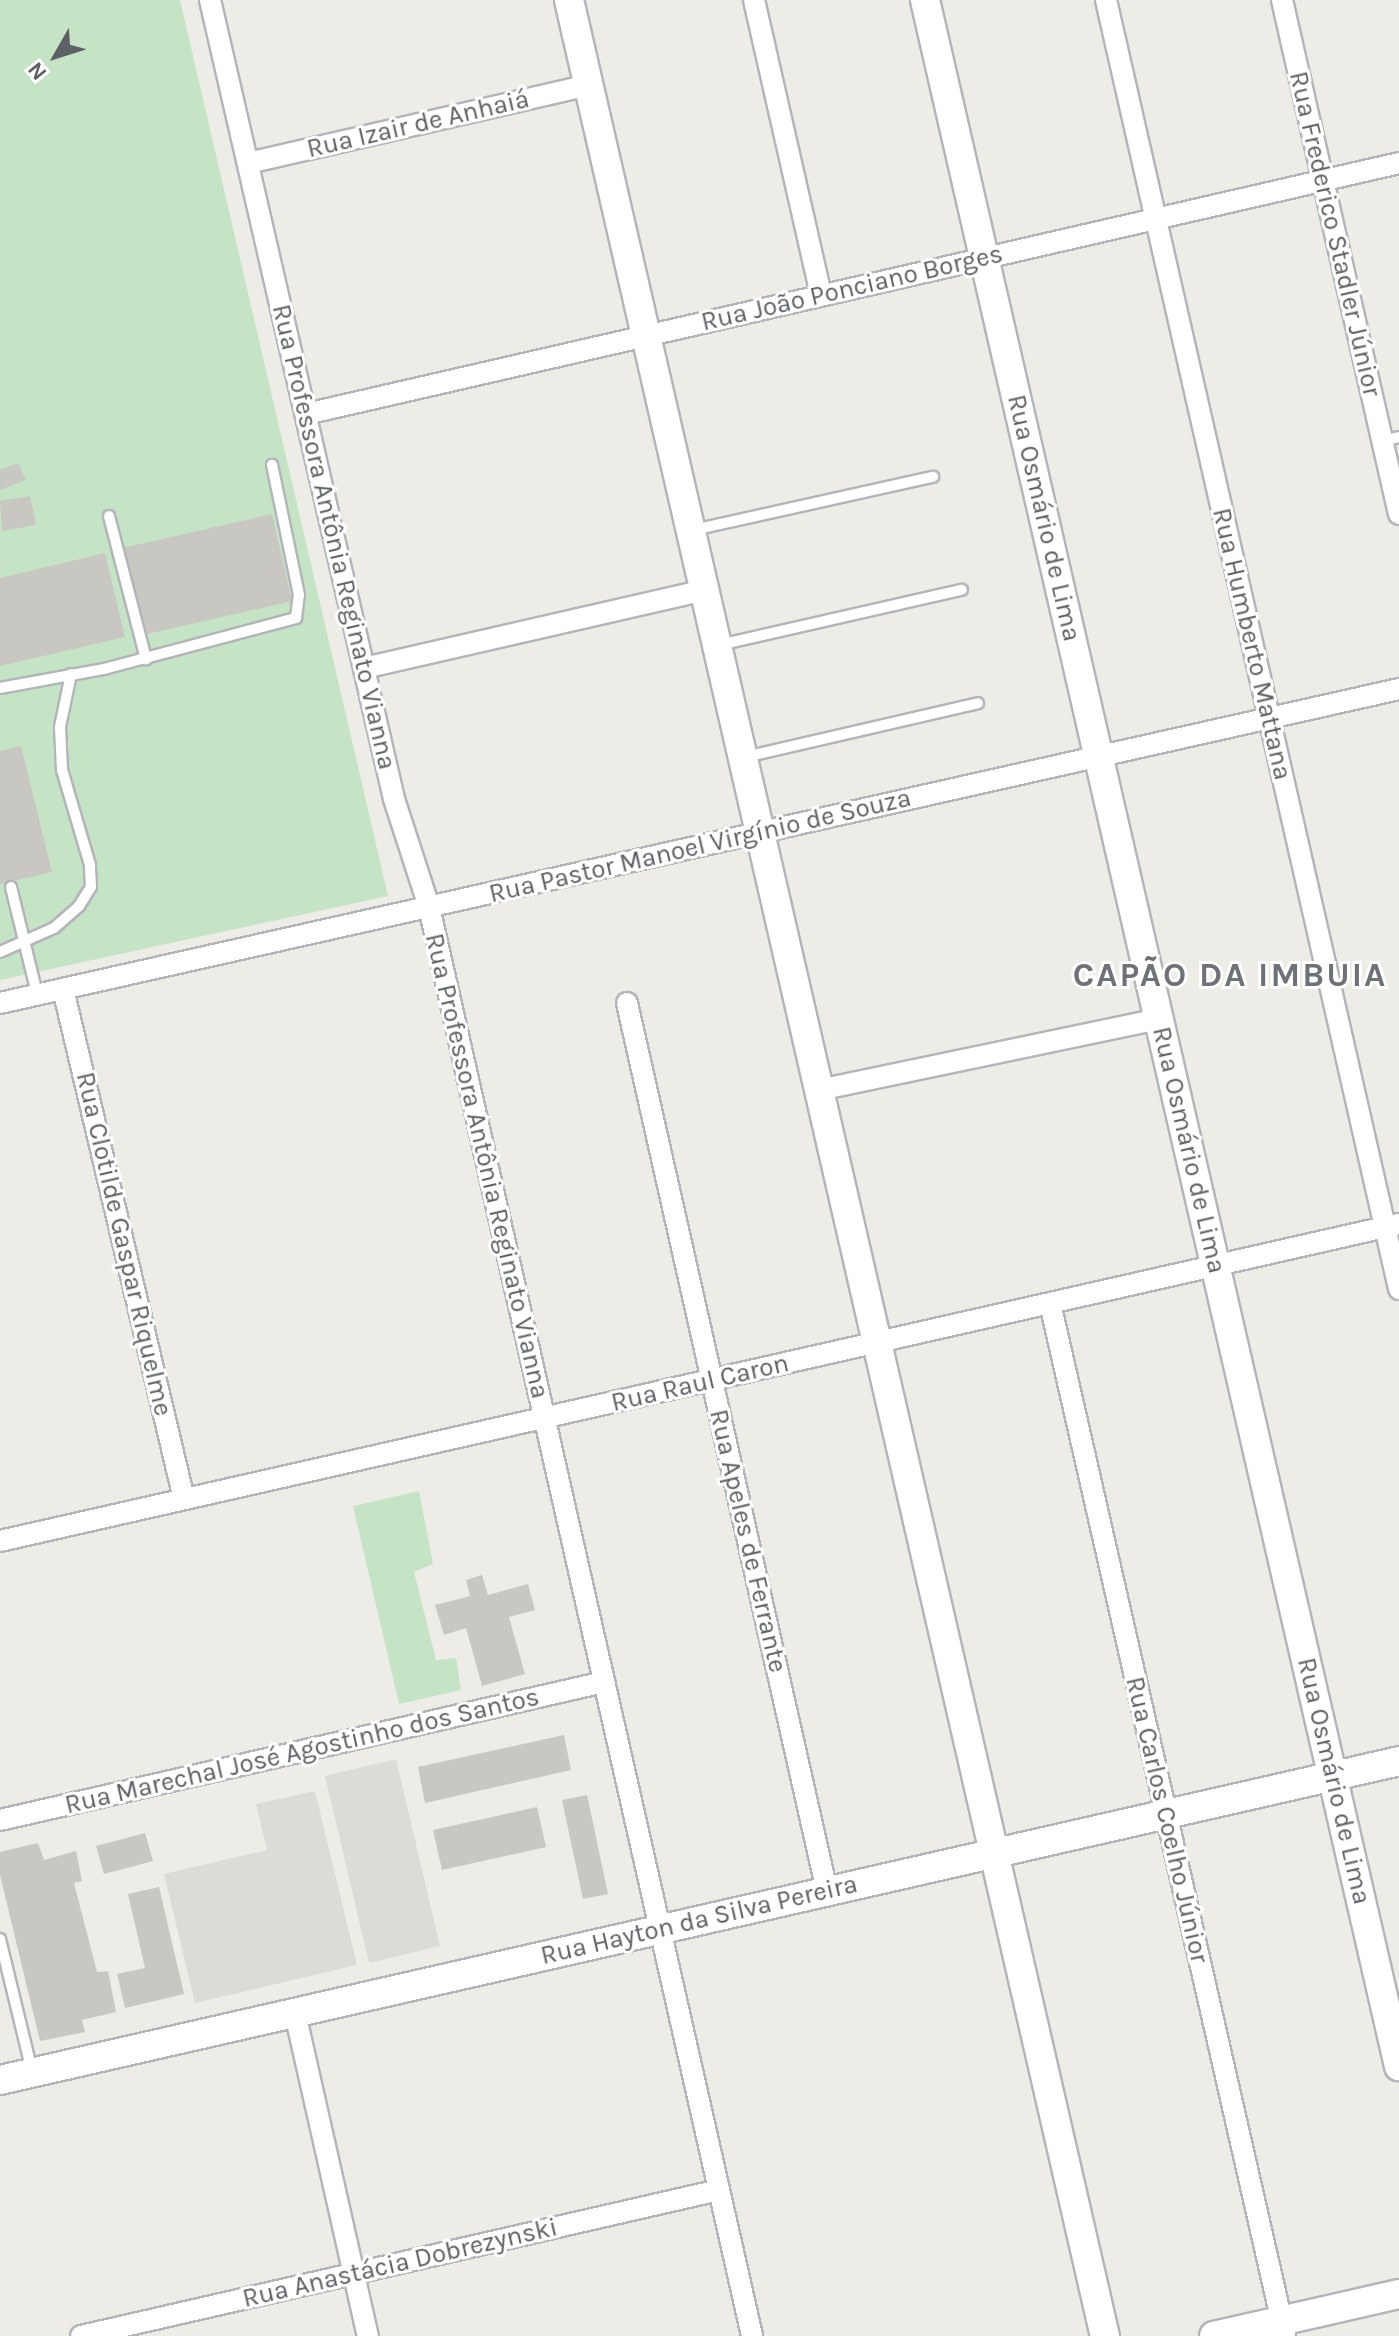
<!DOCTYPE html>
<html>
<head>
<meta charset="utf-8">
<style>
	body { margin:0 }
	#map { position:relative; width:1399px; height:2336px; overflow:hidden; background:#eeece6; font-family:Karla,sans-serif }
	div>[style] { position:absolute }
	.industrial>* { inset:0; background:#dddbd8 }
	.green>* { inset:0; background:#c5e3c5 }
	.building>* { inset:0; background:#c9c7c2 }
	.roads { filter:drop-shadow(2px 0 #b3b5b9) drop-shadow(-2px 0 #b3b5b9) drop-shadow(0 2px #b3b5b9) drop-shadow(0 -2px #b3b5b9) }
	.lane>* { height:10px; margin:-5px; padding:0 5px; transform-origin:5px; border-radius:5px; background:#fff }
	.street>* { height:20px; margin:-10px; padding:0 10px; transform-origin:10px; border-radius:10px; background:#fff }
	.secondary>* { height:28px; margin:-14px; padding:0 14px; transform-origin:14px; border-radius:14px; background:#fff }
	span { translate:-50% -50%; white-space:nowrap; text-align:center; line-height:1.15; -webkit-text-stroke:6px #fff; paint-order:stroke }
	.street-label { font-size:26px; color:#5d6064 }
	.district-label { font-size:34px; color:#6e7276; font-weight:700; letter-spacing:2px }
	.north { position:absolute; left:16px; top:16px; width:80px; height:80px; -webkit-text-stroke:6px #fff; paint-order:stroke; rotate:231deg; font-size:22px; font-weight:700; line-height:32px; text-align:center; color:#5d6064 }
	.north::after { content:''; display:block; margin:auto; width:28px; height:36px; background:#5d6064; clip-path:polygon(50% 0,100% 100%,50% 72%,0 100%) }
</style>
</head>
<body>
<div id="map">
	<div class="industrial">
		<div style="clip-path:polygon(396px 1759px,440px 1946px,369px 1963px,325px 1776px)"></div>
		<div style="clip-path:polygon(315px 1791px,357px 1965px,195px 2003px,164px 1874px,267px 1850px,256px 1804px)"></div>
	</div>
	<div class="green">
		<div style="clip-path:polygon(0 0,180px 0,388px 896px,0 980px)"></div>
		<div style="clip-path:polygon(419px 1491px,433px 1564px,414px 1572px,436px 1660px,456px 1658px,461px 1690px,399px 1704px,353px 1506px)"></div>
	</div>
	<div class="building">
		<div style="clip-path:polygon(18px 463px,26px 480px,0 490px,0 470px)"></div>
		<div style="clip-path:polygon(30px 496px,36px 525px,2px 531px,0 501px)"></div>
		<div style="clip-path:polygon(272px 514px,292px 601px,143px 635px,123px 548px)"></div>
		<div style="clip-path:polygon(105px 553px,125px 637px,0 666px,0 578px)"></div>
		<div style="clip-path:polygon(21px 746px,52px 872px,0 884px,0 751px)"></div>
		<div style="clip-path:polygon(482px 1575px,488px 1595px,528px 1584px,535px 1610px,509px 1617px,525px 1674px,482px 1686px,466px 1628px,444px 1635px,435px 1605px,470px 1596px,466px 1580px)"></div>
		<div style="clip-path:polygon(564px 1735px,571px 1770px,425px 1803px,418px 1767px)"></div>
		<div style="clip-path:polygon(587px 1795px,608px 1894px,583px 1899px,562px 1800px)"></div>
		<div style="clip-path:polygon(537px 1807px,546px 1847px,442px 1870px,433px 1830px)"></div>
		<div style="clip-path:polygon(145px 1833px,153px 1861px,104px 1874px,96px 1846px)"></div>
		<div style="clip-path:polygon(38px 1843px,44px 1860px,76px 1851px,82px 1881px,74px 1883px,97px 1972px,108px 1971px,116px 2012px,82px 2020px,85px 2032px,40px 2041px,0 1875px,0 1852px)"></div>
		<div style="clip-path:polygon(159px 1887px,184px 1994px,125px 2008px,117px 1974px,145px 1968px,128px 1894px)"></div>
	</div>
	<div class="roads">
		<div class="lane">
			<div style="left:1382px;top:441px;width:17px;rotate:-13deg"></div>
			<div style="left:109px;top:516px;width:148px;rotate:75.5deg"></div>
			<div style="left:693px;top:530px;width:246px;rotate:-12.5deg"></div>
			<div style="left:719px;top:645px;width:249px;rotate:-12.8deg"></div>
			<div style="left:0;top:688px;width:106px;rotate:-10.4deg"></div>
			<div style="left:104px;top:669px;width:199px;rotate:-14.9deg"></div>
			<div style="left:296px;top:618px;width:23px;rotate:-83deg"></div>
			<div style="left:299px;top:595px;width:133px;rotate:-101.7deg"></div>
			<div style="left:745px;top:757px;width:239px;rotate:-13deg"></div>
			<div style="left:11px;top:887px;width:110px;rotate:76.3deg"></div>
			<div style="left:0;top:952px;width:59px;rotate:-24deg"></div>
			<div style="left:54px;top:928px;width:33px;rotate:-41deg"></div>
			<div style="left:79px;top:906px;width:22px;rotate:-58deg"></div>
			<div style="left:91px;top:887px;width:22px;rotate:-93deg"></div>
			<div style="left:90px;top:865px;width:99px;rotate:-106.4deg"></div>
			<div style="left:62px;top:770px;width:43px;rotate:-92.7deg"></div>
			<div style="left:60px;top:727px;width:54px;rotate:-78.3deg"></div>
			<div style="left:0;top:1939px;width:136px;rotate:76.4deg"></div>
		</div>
		<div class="street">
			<div style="left:210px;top:0;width:820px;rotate:77.03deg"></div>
			<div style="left:394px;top:799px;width:114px;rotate:72deg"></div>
			<div style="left:429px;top:907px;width:1465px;rotate:77.26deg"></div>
			<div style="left:754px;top:0;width:303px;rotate:77.2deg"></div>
			<div style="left:1106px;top:0;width:1322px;rotate:77.19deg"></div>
			<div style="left:1282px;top:0;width:527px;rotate:77.18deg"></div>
			<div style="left:248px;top:163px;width:350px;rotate:-12.9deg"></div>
			<div style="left:306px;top:414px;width:1121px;rotate:-12.93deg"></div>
			<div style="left:364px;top:668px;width:350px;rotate:-12.9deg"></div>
			<div style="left:63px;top:989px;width:524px;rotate:76.65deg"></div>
			<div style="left:0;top:1003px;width:1434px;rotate:-12.65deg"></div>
			<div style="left:627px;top:1003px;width:910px;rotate:77.31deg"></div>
			<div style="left:819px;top:1090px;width:347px;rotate:-11.8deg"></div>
			<div style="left:1050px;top:1303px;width:1059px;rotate:77.18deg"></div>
			<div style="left:0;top:1541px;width:1434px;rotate:-12.77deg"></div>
			<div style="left:0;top:1820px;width:620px;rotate:-12.87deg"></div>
			<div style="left:295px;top:2013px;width:331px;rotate:77.3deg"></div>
			<div style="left:81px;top:2336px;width:654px;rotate:-12.89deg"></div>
		</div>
		<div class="secondary">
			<div style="left:569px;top:0;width:2397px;rotate:77.08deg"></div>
			<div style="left:925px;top:0;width:2120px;rotate:77.08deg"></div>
			<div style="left:0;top:2080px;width:1435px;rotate:-12.84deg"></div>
			<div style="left:1214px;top:2336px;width:190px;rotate:-12.8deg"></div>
		</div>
	</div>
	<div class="street-label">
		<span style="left:418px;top:124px;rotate:-13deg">Rua Izair de Anhaiá</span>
		<span style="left:1335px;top:234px;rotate:77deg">Rua Frederico Stadler Júnior</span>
		<span style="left:852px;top:288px;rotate:-13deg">Rua João Ponciano Borges</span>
		<span style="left:1044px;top:518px;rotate:77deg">Rua Osmário de Lima</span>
		<span style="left:334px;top:537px;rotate:77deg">Rua Professora Antônia Reginato Vianna</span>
		<span style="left:1252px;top:644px;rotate:77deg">Rua Humberto Mattana</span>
		<span style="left:700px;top:846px;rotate:-13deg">Rua Pastor Manoel Virgínio de Souza</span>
		<span style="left:1189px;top:1150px;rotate:77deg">Rua Osmário de Lima</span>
		<span style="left:487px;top:1166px;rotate:77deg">Rua Professora Antônia Reginato Vianna</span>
		<span style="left:124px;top:1244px;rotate:77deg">Rua Clotilde Gaspar Riquelme</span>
		<span style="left:700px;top:1383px;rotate:-13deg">Rua Raul Caron</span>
		<span style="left:748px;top:1541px;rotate:77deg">Rua Apeles de Ferrante</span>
		<span style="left:302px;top:1751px;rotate:-13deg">Rua Marechal José Agostinho dos Santos</span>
		<span style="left:1334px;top:1781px;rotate:77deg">Rua Osmário de Lima</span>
		<span style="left:1167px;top:1820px;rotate:77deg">Rua Carlos Coelho Júnior</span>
		<span style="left:699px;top:1920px;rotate:-13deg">Rua Hayton da Silva Pereira</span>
		<span style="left:400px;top:2263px;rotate:-13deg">Rua Anastácia Dobrezynski</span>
	</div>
	<div class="district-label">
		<span style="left:1230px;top:976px">CAPÃO DA IMBUIA</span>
	</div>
	<div class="north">N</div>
</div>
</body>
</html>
